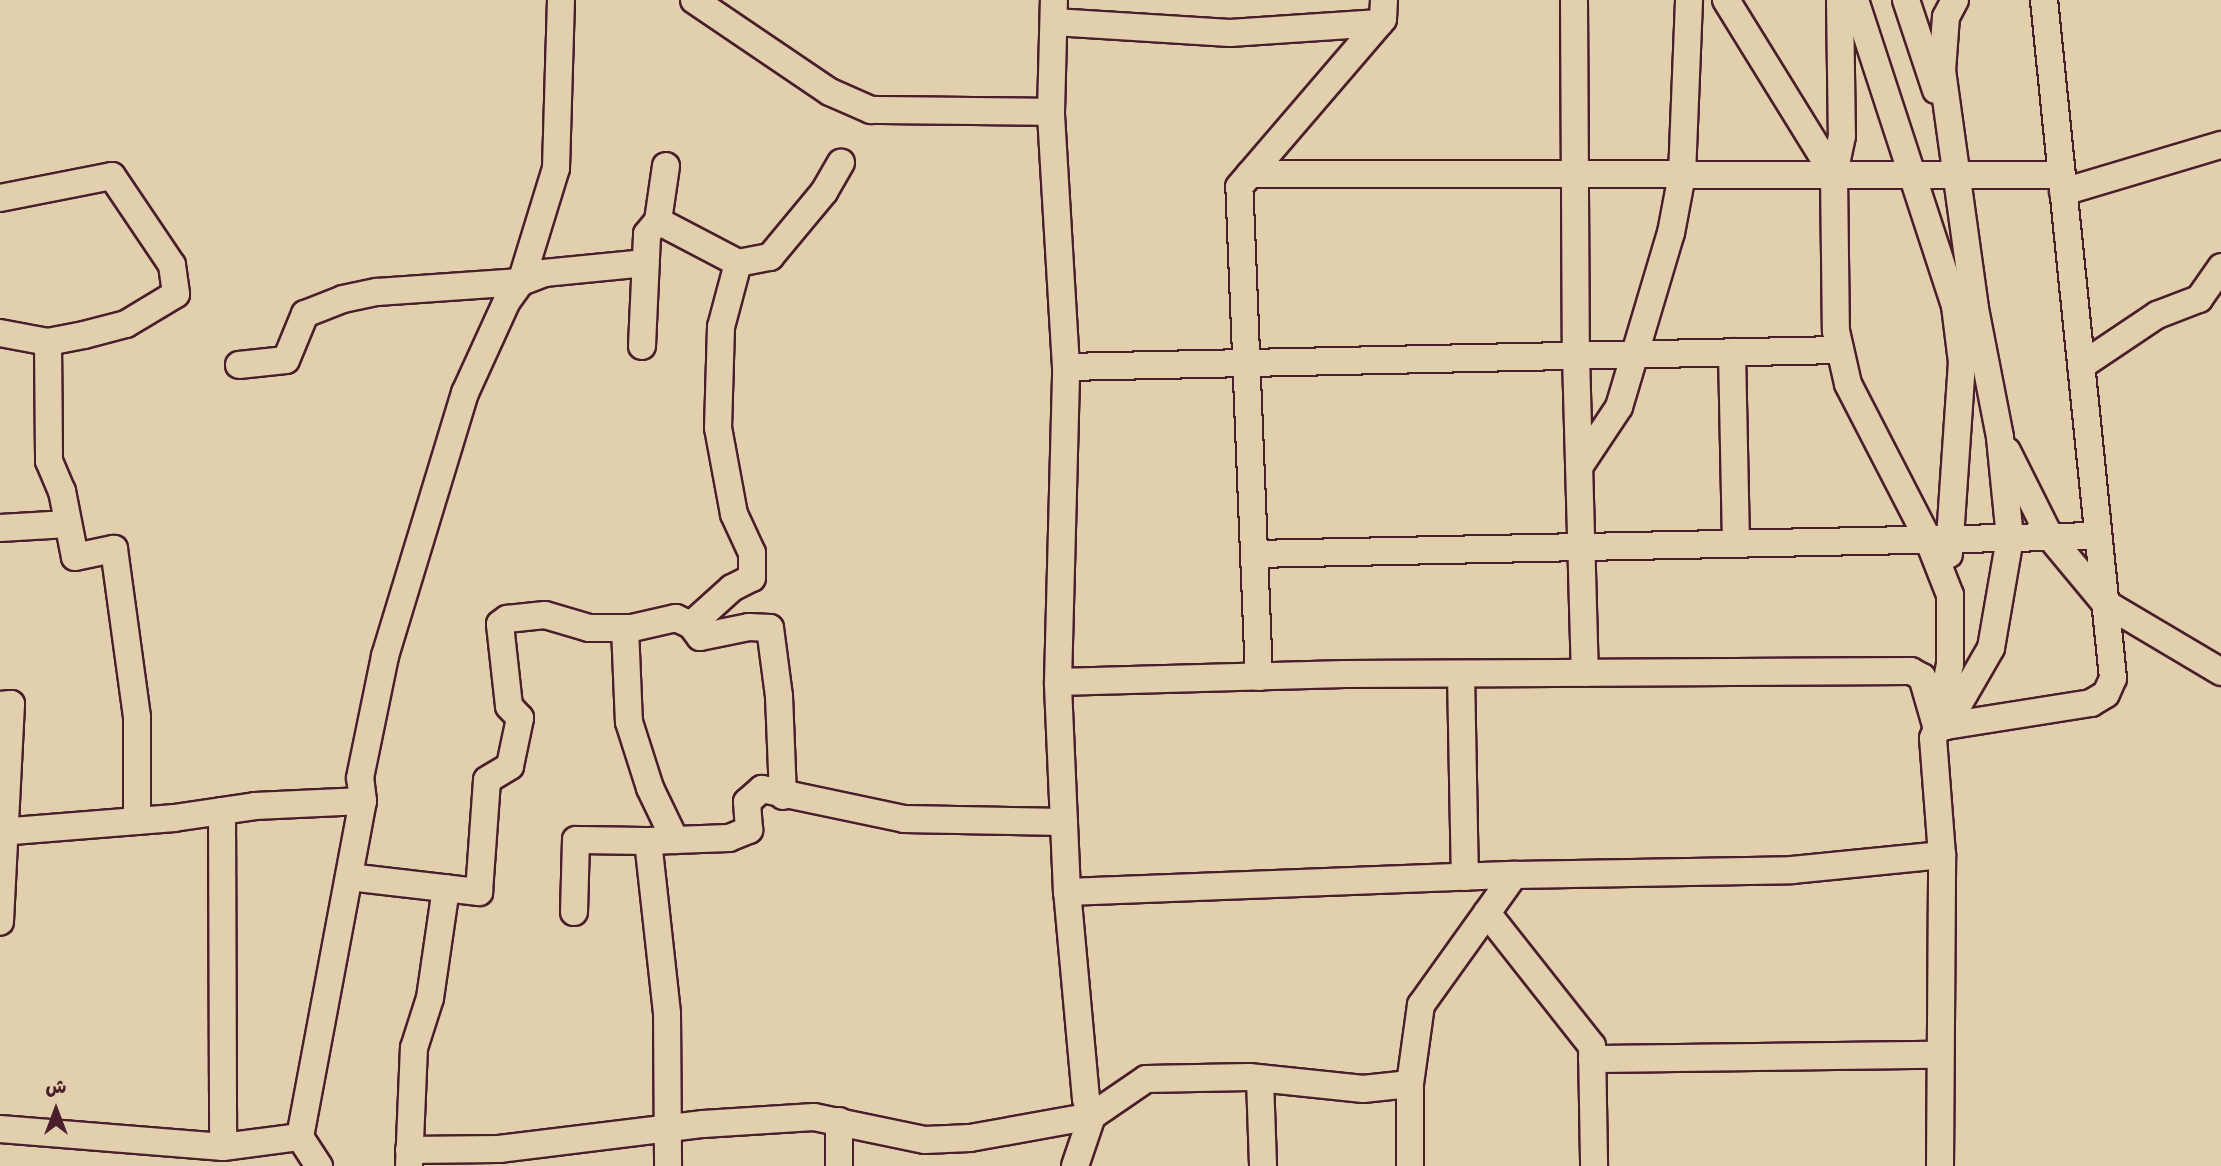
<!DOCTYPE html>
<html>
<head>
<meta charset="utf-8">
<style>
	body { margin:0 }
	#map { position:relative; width:2221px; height:1166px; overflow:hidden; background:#e1cfad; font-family:"Indie Flower","Playpen Sans Arabic",sans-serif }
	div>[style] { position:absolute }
	.roads { filter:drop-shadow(2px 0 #4a1f2b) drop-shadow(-2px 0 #4a1f2b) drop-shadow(0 2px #4a1f2b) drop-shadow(0 -2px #4a1f2b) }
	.minor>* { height:26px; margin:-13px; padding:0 13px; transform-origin:13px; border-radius:13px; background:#e1cfad }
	span { translate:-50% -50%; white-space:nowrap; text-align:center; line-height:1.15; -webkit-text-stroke:5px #e1cfad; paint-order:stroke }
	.north { position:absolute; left:21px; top:1075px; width:70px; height:70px; -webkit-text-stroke:5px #e1cfad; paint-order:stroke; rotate:0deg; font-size:19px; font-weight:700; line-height:28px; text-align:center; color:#4a1f2b }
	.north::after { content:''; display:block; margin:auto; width:24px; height:32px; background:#4a1f2b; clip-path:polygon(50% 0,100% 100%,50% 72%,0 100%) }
</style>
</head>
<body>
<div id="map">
	<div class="roads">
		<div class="minor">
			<div style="left:694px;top:0;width:164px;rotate:34.1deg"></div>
			<div style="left:830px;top:92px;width:45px;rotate:23.7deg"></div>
			<div style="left:871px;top:110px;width:180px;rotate:0.6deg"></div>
			<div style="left:1574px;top:0;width:356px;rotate:89.7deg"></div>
			<div style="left:1576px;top:356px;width:317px;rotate:88.4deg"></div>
			<div style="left:1726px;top:0;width:206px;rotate:58.3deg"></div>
			<div style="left:1840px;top:0;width:136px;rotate:89.2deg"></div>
			<div style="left:1842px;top:136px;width:40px;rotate:102deg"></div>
			<div style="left:1834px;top:175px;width:156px;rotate:89.3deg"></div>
			<div style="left:1836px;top:331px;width:54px;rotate:77.2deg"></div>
			<div style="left:1848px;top:384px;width:174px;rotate:62.7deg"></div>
			<div style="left:1928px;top:539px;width:60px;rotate:68.6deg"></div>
			<div style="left:1950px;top:595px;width:69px;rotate:90deg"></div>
			<div style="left:1950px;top:664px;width:57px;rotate:101.1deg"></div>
			<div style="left:1855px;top:0;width:322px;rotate:71.9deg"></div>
			<div style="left:1955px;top:306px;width:56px;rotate:82.9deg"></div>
			<div style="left:1962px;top:362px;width:193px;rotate:93.9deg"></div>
			<div style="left:1906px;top:0;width:95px;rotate:71.6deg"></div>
			<div style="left:1054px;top:22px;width:176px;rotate:3.6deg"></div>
			<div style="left:1230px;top:33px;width:150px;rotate:-3.8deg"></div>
			<div style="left:666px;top:166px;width:56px;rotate:98.3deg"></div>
			<div style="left:658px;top:221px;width:90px;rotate:27.7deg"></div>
			<div style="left:1250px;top:174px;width:812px;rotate:0.07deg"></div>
			<div style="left:2063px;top:192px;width:165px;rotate:-16.6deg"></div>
			<div style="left:0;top:198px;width:114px;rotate:-11.1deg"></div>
			<div style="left:112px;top:176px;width:107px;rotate:56deg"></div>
			<div style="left:172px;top:265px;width:29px;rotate:82deg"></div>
			<div style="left:176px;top:294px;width:58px;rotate:149deg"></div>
			<div style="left:126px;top:324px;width:43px;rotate:165.3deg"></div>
			<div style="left:84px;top:335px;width:37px;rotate:169deg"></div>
			<div style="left:48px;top:342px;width:49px;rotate:-169.4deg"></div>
			<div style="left:48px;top:342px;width:119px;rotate:89.5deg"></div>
			<div style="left:49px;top:461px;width:33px;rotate:67deg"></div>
			<div style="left:62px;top:491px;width:67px;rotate:78.9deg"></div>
			<div style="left:75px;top:557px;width:40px;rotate:-12deg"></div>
			<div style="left:114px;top:549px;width:170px;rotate:82.2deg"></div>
			<div style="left:137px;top:717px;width:104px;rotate:90deg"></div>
			<div style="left:642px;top:346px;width:112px;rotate:-87.4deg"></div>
			<div style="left:647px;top:234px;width:17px;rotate:-50deg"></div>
			<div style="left:1732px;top:352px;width:191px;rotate:88.8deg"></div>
			<div style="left:239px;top:365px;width:47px;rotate:-6.1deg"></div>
			<div style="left:286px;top:360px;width:50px;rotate:-67.6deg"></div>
			<div style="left:305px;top:314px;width:41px;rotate:-21.5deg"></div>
			<div style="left:343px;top:299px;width:35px;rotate:-12deg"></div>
			<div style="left:377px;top:292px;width:144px;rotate:-4deg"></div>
			<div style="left:521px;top:282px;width:25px;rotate:-21deg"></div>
			<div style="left:544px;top:273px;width:102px;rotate:-5.6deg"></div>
			<div style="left:2081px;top:366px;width:92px;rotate:-33.9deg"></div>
			<div style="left:2157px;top:315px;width:45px;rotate:-20.9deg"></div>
			<div style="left:2199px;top:299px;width:39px;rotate:-55deg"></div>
			<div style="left:1066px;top:367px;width:774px;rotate:-1.26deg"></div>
			<div style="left:2007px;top:451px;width:96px;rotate:63.4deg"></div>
			<div style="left:2050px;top:537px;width:86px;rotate:50.2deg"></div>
			<div style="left:2105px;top:603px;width:135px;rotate:30.7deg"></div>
			<div style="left:1579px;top:467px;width:72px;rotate:-56.3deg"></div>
			<div style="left:1619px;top:407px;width:182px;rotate:-73.4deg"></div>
			<div style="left:1671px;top:233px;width:59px;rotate:-79.3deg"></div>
			<div style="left:1682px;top:175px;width:175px;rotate:-87.7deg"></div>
			<div style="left:0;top:528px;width:68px;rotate:-3.4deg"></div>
			<div style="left:1254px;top:554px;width:844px;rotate:-1.22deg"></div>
			<div style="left:691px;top:625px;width:55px;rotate:-42.1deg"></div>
			<div style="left:732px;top:588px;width:22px;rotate:-27deg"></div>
			<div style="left:752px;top:578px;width:25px;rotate:-90deg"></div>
			<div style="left:752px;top:553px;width:43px;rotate:-114.8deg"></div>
			<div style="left:734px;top:514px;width:87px;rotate:-100.5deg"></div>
			<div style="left:718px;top:428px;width:101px;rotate:-88.3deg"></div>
			<div style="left:721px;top:327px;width:66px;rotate:-75.1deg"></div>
			<div style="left:738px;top:263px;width:33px;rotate:-11deg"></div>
			<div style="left:770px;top:257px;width:85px;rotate:-50.3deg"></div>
			<div style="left:824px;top:192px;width:34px;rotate:-60deg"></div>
			<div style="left:625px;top:628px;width:94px;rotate:87.6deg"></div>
			<div style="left:629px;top:722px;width:69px;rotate:72.3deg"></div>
			<div style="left:650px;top:788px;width:58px;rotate:64.3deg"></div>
			<div style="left:1461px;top:674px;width:203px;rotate:88.9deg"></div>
			<div style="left:1259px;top:677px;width:490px;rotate:-92.3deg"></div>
			<div style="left:1239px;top:187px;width:221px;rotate:-49.4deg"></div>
			<div style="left:1383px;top:19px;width:19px;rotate:-87deg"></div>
			<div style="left:1058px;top:682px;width:287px;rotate:-1.6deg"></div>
			<div style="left:1345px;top:674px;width:566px;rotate:-0.3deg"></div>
			<div style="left:1911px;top:671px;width:13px;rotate:29deg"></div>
			<div style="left:1922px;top:677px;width:54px;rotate:73.9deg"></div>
			<div style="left:0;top:705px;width:11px;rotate:-5deg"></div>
			<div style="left:11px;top:704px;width:218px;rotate:92.9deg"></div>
			<div style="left:1946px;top:726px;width:90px;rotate:-60deg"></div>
			<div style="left:1991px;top:648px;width:112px;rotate:-80.2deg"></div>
			<div style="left:2010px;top:538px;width:101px;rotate:-95.7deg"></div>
			<div style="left:2000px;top:437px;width:131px;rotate:-101deg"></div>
			<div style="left:1975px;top:308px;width:239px;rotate:-97.9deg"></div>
			<div style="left:1942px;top:71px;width:54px;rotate:-85.8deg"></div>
			<div style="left:1946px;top:17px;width:19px;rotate:-62deg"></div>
			<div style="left:222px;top:811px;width:336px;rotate:89.8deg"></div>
			<div style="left:0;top:832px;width:175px;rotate:-4.6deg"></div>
			<div style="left:174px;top:818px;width:82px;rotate:-8.4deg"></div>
			<div style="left:255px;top:806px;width:108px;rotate:-2.7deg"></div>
			<div style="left:648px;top:841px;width:81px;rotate:-2.1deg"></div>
			<div style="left:729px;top:838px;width:22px;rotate:-22deg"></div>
			<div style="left:749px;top:830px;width:28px;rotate:-94deg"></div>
			<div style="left:747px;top:802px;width:20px;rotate:-41deg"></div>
			<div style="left:762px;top:789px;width:145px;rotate:11.9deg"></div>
			<div style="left:904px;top:819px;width:160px;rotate:1.1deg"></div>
			<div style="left:349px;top:877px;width:131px;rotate:6.6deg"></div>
			<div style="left:479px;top:892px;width:112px;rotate:-85.9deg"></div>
			<div style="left:487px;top:780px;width:27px;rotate:-31deg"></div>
			<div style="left:510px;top:766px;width:49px;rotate:-78.2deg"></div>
			<div style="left:520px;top:718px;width:16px;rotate:-133deg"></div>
			<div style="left:509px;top:706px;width:82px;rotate:-96.3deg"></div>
			<div style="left:500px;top:624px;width:9px;rotate:-36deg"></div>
			<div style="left:507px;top:619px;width:38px;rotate:-6deg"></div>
			<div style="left:545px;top:615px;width:46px;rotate:16.5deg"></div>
			<div style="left:589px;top:628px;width:43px"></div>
			<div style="left:632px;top:628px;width:45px;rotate:-12.8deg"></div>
			<div style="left:676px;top:618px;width:17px;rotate:25deg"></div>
			<div style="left:691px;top:625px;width:15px;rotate:53deg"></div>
			<div style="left:700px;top:637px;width:50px;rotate:-11.5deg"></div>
			<div style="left:749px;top:627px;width:21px;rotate:3deg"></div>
			<div style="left:770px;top:628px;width:69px;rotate:82.5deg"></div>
			<div style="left:779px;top:696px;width:100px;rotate:87.7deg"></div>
			<div style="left:1067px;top:892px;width:447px;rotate:-2.2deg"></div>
			<div style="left:574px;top:912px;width:72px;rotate:-88.4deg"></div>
			<div style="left:576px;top:840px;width:72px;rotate:0.8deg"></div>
			<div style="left:648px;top:841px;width:174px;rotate:83.7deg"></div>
			<div style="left:667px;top:1014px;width:152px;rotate:89.6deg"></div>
			<div style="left:1487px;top:913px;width:169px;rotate:51.7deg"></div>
			<div style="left:1592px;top:1046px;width:120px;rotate:89deg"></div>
			<div style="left:1592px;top:1059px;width:348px;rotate:-0.7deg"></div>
			<div style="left:1260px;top:1079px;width:87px;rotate:88deg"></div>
			<div style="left:1410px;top:1084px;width:82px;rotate:90deg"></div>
			<div style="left:839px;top:1121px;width:45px;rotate:90deg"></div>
			<div style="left:0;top:1129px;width:224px;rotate:4.6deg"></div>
			<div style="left:223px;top:1147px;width:78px;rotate:-7.4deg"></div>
			<div style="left:300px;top:1137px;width:342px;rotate:-79.4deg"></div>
			<div style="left:363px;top:801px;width:23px;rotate:-97deg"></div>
			<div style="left:360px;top:778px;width:125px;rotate:-78.4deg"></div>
			<div style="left:385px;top:656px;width:275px;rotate:-73.1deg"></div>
			<div style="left:465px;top:393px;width:101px;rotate:-65.5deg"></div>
			<div style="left:507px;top:301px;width:24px;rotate:-54deg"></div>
			<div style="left:521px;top:282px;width:119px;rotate:-72.9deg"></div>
			<div style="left:556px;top:168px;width:168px;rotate:-88.3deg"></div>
			<div style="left:300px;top:1137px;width:35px;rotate:57deg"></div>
			<div style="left:409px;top:1150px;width:90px;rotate:-0.6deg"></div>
			<div style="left:499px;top:1149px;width:206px;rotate:-7deg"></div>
			<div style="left:703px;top:1124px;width:111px;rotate:-3.6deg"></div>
			<div style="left:814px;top:1117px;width:113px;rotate:11.7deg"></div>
			<div style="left:925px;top:1140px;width:45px;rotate:-2.5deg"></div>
			<div style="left:970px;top:1138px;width:124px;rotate:-10.2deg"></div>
			<div style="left:1092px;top:1116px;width:18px;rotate:-109deg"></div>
			<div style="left:1086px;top:1099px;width:208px;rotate:-95.2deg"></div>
			<div style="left:1067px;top:892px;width:210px;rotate:-92.5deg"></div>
			<div style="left:1058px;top:682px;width:315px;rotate:-88.5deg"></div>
			<div style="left:1066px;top:367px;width:255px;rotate:-93.4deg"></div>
			<div style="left:1051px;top:112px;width:112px;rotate:-88.5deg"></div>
			<div style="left:409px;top:1166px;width:118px;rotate:-87.6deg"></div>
			<div style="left:414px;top:1048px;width:52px;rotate:-72.3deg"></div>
			<div style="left:430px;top:998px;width:111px;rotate:-81.7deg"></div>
			<div style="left:1075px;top:1166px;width:53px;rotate:-71.2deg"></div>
			<div style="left:1092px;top:1116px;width:65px;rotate:-34.4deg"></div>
			<div style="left:1146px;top:1079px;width:103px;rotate:-1.1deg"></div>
			<div style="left:1249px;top:1077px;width:115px;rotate:6deg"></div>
			<div style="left:1363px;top:1089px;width:47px;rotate:-6.1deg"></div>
			<div style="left:1410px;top:1084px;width:80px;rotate:-82.1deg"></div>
			<div style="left:1421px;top:1005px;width:160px;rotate:-54.4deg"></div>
			<div style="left:1514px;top:875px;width:278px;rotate:-1deg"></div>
			<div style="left:1792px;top:870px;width:151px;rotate:-5.7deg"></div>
			<div style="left:1940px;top:1166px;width:311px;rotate:-89.6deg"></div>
			<div style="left:1942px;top:855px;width:117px;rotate:-94.4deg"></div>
			<div style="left:1933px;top:738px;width:10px;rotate:-66deg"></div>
			<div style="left:1937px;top:729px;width:9px;rotate:-18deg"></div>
			<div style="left:1946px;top:726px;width:147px;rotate:-9deg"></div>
			<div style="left:2091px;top:703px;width:17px;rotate:-31deg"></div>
			<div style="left:2106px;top:694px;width:17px;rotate:-66deg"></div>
			<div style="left:2113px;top:678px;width:682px;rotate:-95.81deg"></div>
		</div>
	</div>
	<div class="north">ش</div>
</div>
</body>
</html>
